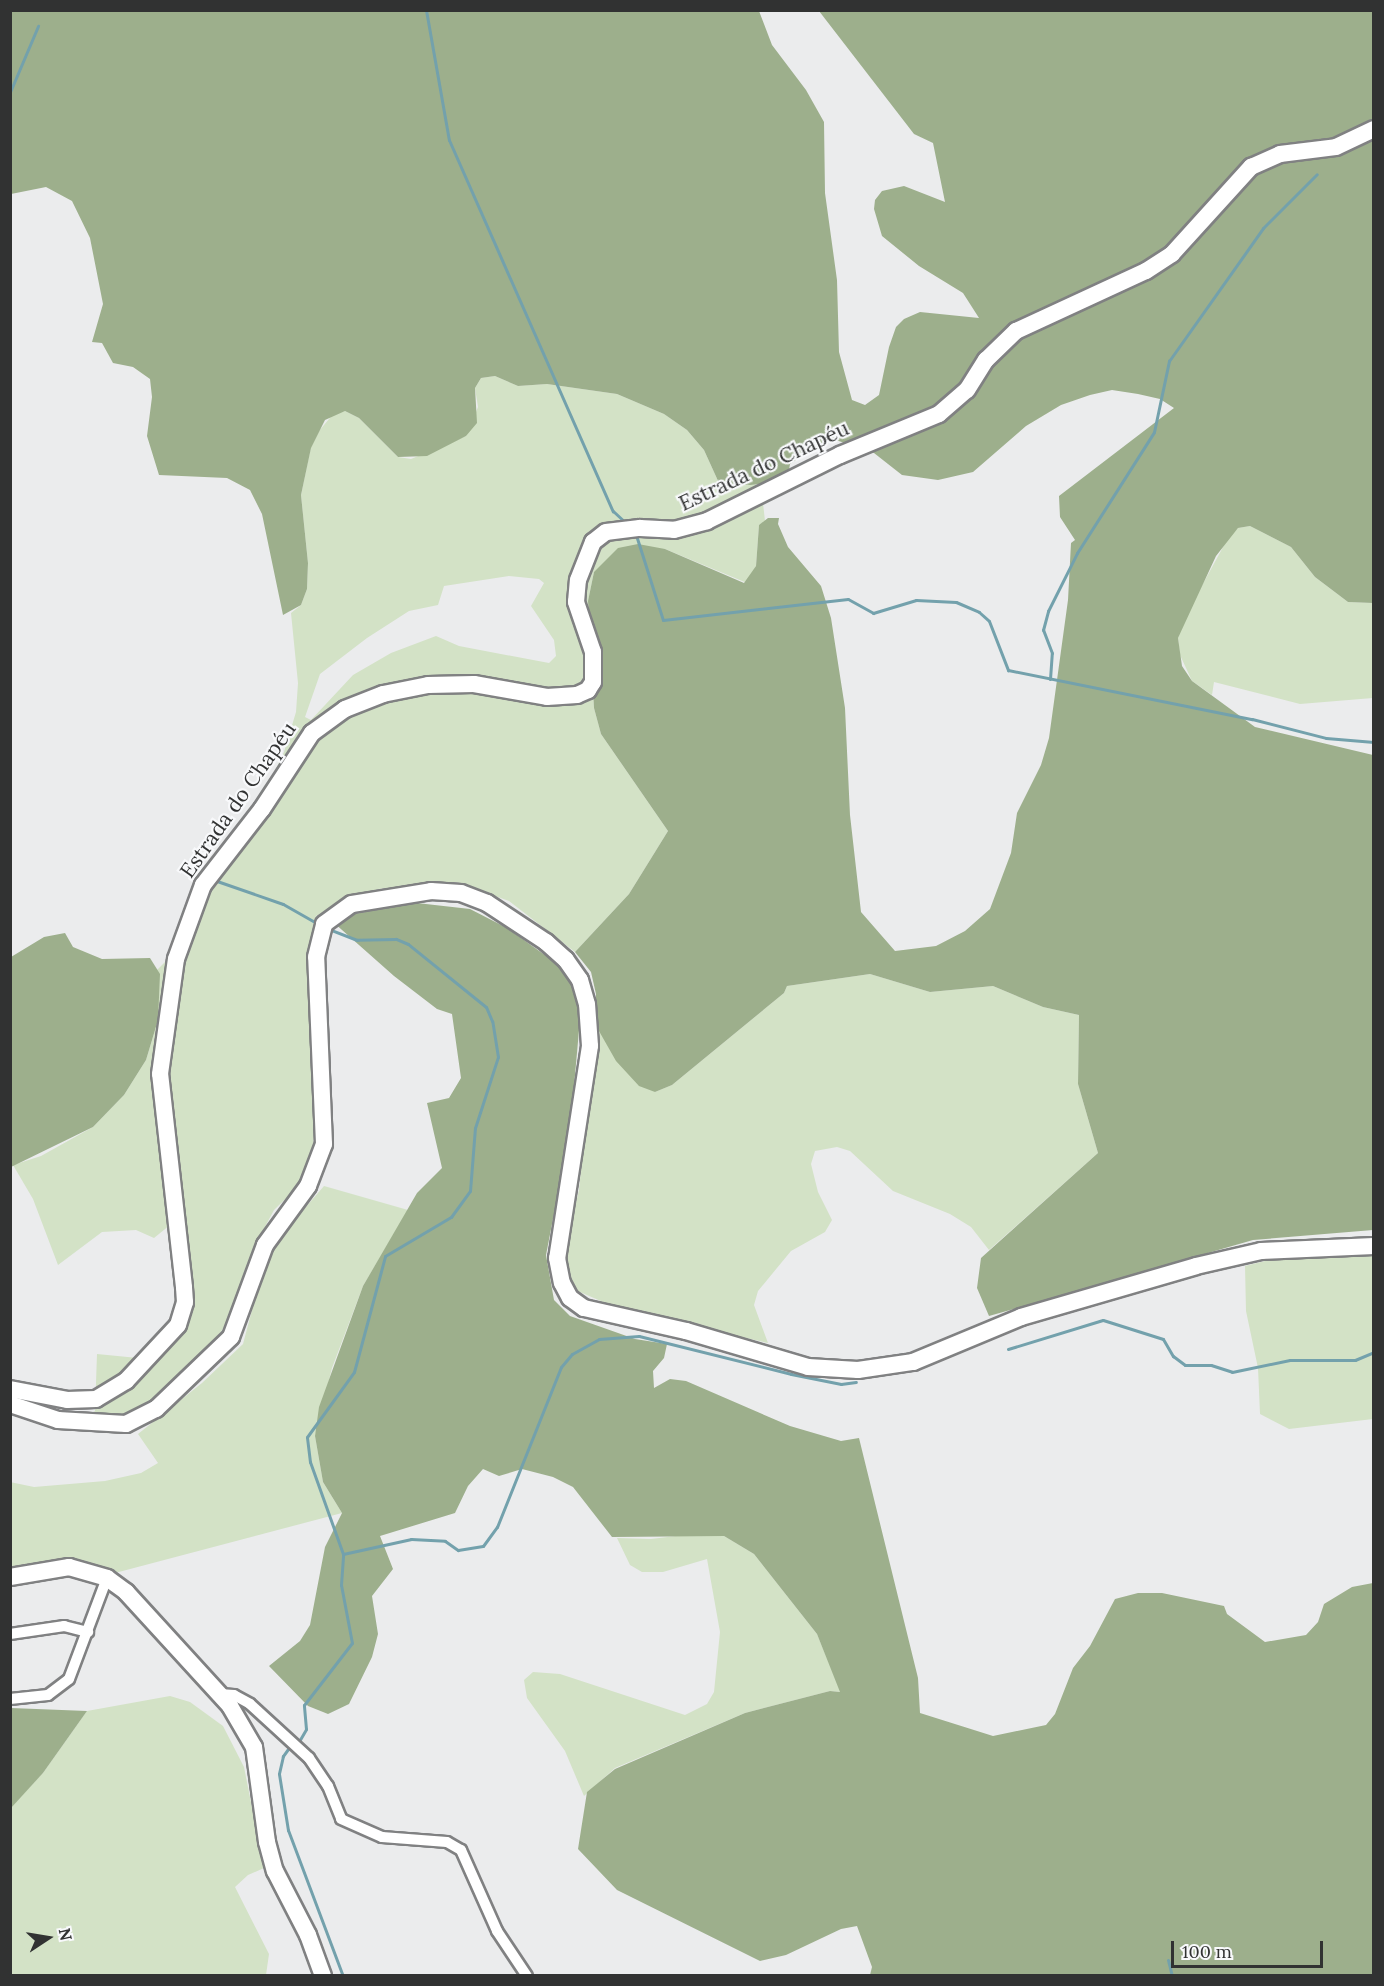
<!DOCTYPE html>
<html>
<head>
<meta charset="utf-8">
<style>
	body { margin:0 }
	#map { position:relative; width:1384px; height:1986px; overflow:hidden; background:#ebeced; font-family:Lora,serif }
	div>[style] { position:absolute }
	.green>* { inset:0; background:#d3e2c6 }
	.forest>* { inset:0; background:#9daf8c }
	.stream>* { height:3px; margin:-1.5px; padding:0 1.5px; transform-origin:1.5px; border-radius:1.5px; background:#73a1ac }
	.roads { filter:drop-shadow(2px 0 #808182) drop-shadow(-2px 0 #808182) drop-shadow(0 2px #808182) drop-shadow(0 -2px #808182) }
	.street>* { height:10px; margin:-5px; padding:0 5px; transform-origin:5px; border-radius:5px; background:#fff }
	.secondary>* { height:16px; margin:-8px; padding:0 8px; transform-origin:8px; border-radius:8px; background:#fff }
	span { translate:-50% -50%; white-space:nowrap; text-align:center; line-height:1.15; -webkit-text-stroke:4.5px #f8f9fb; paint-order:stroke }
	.street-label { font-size:21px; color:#313232 }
	.frame { position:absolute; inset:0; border:12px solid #313232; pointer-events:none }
	.north { position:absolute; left:18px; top:1908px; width:60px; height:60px; -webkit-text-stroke:4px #f8f9fb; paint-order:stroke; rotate:78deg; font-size:16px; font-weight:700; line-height:24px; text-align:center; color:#313232 }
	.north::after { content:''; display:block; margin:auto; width:21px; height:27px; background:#313232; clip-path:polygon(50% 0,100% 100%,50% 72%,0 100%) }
	.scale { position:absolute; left:1171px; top:1941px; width:152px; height:27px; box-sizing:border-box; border:3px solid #313232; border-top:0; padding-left:8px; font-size:18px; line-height:21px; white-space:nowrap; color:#313232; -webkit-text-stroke:4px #f8f9fb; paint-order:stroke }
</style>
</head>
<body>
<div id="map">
	<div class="green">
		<div style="clip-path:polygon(evenodd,495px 376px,518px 386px,547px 384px,617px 394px,664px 414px,687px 430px,704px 450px,719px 483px,761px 485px,765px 521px,759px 525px,756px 566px,747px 583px,665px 549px,594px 572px,588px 601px,594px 708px,601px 734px,668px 831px,629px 894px,575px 952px,509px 901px,456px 882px,378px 889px,316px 916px,310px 954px,316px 1110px,311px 1174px,274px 1210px,252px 1251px,225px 1326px,194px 1369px,126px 1422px,96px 1432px,73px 1422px,95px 1411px,97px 1354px,148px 1359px,184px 1314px,170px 1225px,154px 1238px,136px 1230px,102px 1232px,58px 1265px,33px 1199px,13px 1165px,41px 1156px,93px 1127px,124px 1095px,146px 1060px,158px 1020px,157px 970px,177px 950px,192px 895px,215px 855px,265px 792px,284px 752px,296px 712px,298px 683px,291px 613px,301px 605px,307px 589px,308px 563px,301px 495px,311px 447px,319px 431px,334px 413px,345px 411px,359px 418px,398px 457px,411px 459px,466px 436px,478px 407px,475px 388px,481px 378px,495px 376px,509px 576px,539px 579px,544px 583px,531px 606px,554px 640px,556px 656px,549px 663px,459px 646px,436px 636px,391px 653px,353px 675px,311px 720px,305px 717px,320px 674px,367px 638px,409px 611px,438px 605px,444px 586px,509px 576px)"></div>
		<div style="clip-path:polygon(1250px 526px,1291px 547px,1315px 577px,1348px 602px,1373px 603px,1373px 698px,1300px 704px,1214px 682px,1212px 695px,1192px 681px,1180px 655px,1178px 638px,1182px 622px,1228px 538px,1238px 528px)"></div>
		<div style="clip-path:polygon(870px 974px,930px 992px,993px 986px,1043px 1007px,1079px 1015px,1078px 1084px,1098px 1153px,989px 1250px,971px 1227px,950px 1214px,893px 1191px,850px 1151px,837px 1147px,815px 1151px,811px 1164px,818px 1192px,832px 1220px,825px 1232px,791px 1251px,758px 1291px,754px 1305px,768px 1343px,624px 1311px,573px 1289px,564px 1252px,579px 1190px,595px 1024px,655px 1092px,672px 1085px,784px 993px,787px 986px)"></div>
		<div style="clip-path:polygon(324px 1186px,408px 1210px,363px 1286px,332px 1368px,315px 1436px,323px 1482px,342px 1513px,115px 1573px,67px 1566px,11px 1575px,10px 1482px,34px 1487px,105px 1481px,141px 1473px,158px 1463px,138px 1434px,202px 1383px,243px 1344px,264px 1265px,279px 1238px)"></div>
		<div style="clip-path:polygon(1297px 1253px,1373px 1255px,1373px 1419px,1289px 1429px,1260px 1414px,1258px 1368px,1246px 1311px,1245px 1266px)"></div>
		<div style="clip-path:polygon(692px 1534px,724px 1536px,754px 1554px,817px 1634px,841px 1692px,830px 1691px,745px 1713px,615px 1768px,584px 1796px,565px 1751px,527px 1698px,524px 1680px,533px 1672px,560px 1674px,685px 1715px,707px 1704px,714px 1692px,720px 1632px,707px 1559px,663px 1572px,642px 1572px,630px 1565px,617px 1538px,651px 1539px)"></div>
		<div style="clip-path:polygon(170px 1696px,190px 1702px,223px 1726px,244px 1767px,264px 1868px,248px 1875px,235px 1887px,269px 1954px,266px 1975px,11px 1975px,10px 1808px,43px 1773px,87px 1711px)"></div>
	</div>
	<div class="forest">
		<div style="clip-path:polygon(11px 11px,759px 11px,772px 45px,806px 90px,824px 122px,825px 193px,837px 280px,839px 352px,852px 400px,865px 405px,879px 395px,889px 347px,896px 327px,904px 319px,920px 312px,979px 318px,963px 293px,919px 266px,882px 236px,874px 209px,875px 200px,882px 191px,904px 186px,945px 202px,933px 143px,914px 134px,819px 11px,1373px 11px,1373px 603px,1348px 602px,1315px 577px,1291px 547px,1250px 526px,1238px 528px,1216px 556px,1178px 638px,1182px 666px,1192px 681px,1255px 727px,1373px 755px,1373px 1230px,1253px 1240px,989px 1316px,977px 1288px,981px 1258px,1098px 1153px,1078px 1084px,1079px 1015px,1043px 1007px,993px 986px,930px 992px,870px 974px,787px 986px,784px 993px,672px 1085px,655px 1092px,639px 1086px,616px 1061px,595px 1024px,596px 994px,591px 972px,575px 952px,629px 894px,668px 831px,601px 734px,594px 708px,588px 601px,594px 572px,618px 548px,638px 544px,665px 549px,744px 583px,756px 566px,759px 525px,768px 518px,779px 518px,778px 524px,788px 547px,821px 586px,831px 618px,845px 708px,850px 815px,861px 912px,895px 951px,936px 946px,965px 931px,990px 909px,1011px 853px,1017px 813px,1041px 765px,1049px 738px,1068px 600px,1071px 543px,1075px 540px,1060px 517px,1059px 496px,1174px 408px,1160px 399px,1138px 394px,1112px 390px,1090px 395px,1061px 405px,1026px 426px,973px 472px,938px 480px,902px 475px,874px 453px,830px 438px,790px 464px,787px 482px,750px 485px,719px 483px,704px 450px,687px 430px,664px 414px,617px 394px,547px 384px,518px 386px,495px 376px,481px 378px,475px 388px,477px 423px,466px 436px,427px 456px,398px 457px,359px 418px,345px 411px,325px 420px,311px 448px,301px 495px,308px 563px,307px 589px,301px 605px,283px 615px,262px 514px,250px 490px,227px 478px,159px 475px,147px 436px,152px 397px,150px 379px,133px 367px,113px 363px,102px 343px,92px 342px,103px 304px,90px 238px,72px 201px,46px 187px,11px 194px)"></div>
		<div style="clip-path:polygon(417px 903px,470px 909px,507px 928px,573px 975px,581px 1008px,570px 1131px,546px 1255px,554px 1300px,570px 1316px,635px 1339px,667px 1344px,664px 1358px,653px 1371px,654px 1388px,670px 1379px,686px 1381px,790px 1426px,841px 1441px,859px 1438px,918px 1678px,920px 1713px,993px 1736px,1046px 1725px,1055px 1714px,1073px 1668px,1090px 1646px,1115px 1599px,1138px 1593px,1162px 1593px,1224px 1606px,1227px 1614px,1265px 1642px,1306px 1635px,1318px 1622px,1324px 1604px,1352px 1587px,1373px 1583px,1373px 1975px,870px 1975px,872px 1967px,857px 1926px,841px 1929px,786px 1955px,760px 1961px,617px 1890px,578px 1849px,587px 1792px,615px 1769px,745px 1713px,830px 1691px,840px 1692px,817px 1634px,754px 1554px,724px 1536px,612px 1537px,573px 1487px,553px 1477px,522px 1469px,499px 1476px,483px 1469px,468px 1486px,455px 1513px,380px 1536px,393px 1569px,372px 1596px,378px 1634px,372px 1657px,349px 1704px,328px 1714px,308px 1706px,269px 1666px,300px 1641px,310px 1625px,325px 1547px,342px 1513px,323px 1482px,315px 1436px,319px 1407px,363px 1286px,417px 1193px,442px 1168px,427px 1103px,449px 1098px,461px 1078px,452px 1014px,437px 1009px,394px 976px,333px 922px,337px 917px)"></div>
		<div style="clip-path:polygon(65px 933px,73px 947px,102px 959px,150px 958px,160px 974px,158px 1020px,146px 1060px,124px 1095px,93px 1127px,11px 1167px,11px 957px,44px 937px)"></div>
		<div style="clip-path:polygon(11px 1708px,87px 1711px,43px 1773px,11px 1808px)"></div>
	</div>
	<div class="stream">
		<div style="left:426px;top:10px;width:132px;rotate:80deg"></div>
		<div style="left:449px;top:140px;width:406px;rotate:66.2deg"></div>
		<div style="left:613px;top:511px;width:18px;rotate:43deg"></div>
		<div style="left:10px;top:92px;width:72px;rotate:-67deg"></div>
		<div style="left:636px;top:535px;width:89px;rotate:72.4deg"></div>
		<div style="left:663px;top:620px;width:186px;rotate:-6.5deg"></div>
		<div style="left:848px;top:599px;width:29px;rotate:29deg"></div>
		<div style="left:873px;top:613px;width:45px;rotate:-16.8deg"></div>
		<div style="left:916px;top:600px;width:40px;rotate:2.9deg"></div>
		<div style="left:956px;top:602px;width:25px;rotate:23deg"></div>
		<div style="left:979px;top:612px;width:13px;rotate:42deg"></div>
		<div style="left:989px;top:621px;width:53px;rotate:68.8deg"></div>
		<div style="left:1008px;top:670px;width:249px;rotate:11.4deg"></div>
		<div style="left:1252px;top:719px;width:76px;rotate:14.4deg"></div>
		<div style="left:1326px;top:738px;width:48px;rotate:4.8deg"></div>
		<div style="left:1050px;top:679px;width:26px;rotate:-86deg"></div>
		<div style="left:1052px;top:653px;width:25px;rotate:-111deg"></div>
		<div style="left:1043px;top:630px;width:20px;rotate:-75deg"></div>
		<div style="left:1048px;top:611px;width:65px;rotate:-63.4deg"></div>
		<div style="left:1077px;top:553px;width:143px;rotate:-57.5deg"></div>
		<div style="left:1154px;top:432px;width:73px;rotate:-78.1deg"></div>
		<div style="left:1169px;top:361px;width:163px;rotate:-54.7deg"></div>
		<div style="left:1263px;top:228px;width:76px;rotate:-45deg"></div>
		<div style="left:214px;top:880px;width:73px;rotate:19.2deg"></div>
		<div style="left:283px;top:904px;width:40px;rotate:29.7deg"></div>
		<div style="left:1008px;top:1349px;width:99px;rotate:-17deg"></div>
		<div style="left:1103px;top:1320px;width:63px;rotate:17.6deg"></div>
		<div style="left:1163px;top:1339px;width:20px;rotate:60deg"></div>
		<div style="left:1173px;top:1356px;width:15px;rotate:37deg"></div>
		<div style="left:1185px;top:1365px;width:26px"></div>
		<div style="left:1211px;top:1365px;width:22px;rotate:18deg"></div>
		<div style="left:1232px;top:1372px;width:59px;rotate:-11.7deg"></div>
		<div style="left:1290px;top:1360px;width:65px"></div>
		<div style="left:1355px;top:1360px;width:21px;rotate:-23deg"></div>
		<div style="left:343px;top:1554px;width:70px;rotate:-12.4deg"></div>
		<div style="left:411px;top:1539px;width:34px;rotate:3deg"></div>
		<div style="left:445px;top:1541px;width:16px;rotate:35deg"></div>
		<div style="left:458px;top:1550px;width:25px;rotate:-9deg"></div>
		<div style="left:483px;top:1546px;width:24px;rotate:-54deg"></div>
		<div style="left:497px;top:1527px;width:172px;rotate:-68.2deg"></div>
		<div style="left:561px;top:1367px;width:17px;rotate:-50deg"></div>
		<div style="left:572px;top:1354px;width:31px;rotate:-29deg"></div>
		<div style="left:599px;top:1339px;width:40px;rotate:-4.3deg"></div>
		<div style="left:639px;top:1336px;width:157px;rotate:14deg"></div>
		<div style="left:791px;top:1374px;width:51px;rotate:11.3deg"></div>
		<div style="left:841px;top:1384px;width:15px;rotate:-8deg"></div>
		<div style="left:298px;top:1743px;width:16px;rotate:-60deg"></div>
		<div style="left:306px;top:1729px;width:24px;rotate:-95deg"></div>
		<div style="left:304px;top:1705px;width:78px;rotate:-52.3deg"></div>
		<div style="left:352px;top:1643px;width:59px;rotate:-100.7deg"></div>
		<div style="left:341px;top:1585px;width:31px;rotate:-86deg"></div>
		<div style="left:343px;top:1554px;width:98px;rotate:-109.7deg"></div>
		<div style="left:310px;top:1462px;width:25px;rotate:-97deg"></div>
		<div style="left:307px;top:1437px;width:80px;rotate:-54.1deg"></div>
		<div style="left:354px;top:1372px;width:120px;rotate:-75deg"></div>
		<div style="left:385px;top:1256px;width:77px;rotate:-30.6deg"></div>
		<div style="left:451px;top:1217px;width:32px;rotate:-54deg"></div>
		<div style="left:470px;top:1191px;width:63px;rotate:-85.5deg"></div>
		<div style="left:475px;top:1128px;width:75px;rotate:-72.1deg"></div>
		<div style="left:498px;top:1057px;width:36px;rotate:-99deg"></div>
		<div style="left:492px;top:1021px;width:15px;rotate:-113deg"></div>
		<div style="left:486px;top:1007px;width:100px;rotate:-141.1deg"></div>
		<div style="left:408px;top:944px;width:13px;rotate:-157deg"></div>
		<div style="left:396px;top:939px;width:39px;rotate:179deg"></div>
		<div style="left:357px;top:940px;width:28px;rotate:-159deg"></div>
		<div style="left:288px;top:1749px;width:9px;rotate:126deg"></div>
		<div style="left:283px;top:1756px;width:18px;rotate:103deg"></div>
		<div style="left:279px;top:1774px;width:57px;rotate:80.9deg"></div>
		<div style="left:288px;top:1830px;width:156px;rotate:69.4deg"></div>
		<div style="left:1168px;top:1960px;width:16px;rotate:76deg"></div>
	</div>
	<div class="roads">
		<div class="street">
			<div style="left:10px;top:1634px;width:55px;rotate:-8.4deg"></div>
			<div style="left:64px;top:1626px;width:25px;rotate:14deg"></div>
			<div style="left:219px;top:1694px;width:15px;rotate:4deg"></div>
			<div style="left:234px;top:1695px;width:18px;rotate:29deg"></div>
			<div style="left:250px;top:1704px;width:80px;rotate:42.5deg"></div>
			<div style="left:309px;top:1758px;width:34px;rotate:56deg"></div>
			<div style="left:328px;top:1786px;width:35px;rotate:68deg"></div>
			<div style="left:341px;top:1819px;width:45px;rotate:23.7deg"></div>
			<div style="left:382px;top:1837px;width:65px;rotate:4.4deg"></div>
			<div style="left:447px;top:1842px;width:16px;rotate:30deg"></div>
			<div style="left:461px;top:1850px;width:89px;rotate:66deg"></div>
			<div style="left:497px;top:1931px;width:54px;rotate:56.3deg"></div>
			<div style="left:10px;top:1699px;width:38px;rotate:-6deg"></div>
			<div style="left:48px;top:1695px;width:26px;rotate:-37deg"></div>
			<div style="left:69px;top:1679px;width:108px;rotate:-69.4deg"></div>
		</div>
		<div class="secondary">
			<div style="left:10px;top:1389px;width:58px;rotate:10.9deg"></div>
			<div style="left:67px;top:1400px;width:29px;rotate:-2deg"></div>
			<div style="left:96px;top:1399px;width:35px;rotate:-31deg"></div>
			<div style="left:126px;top:1381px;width:76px;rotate:-47.1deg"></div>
			<div style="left:178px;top:1325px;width:24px;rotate:-73deg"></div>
			<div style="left:185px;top:1302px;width:15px;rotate:-94deg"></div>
			<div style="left:184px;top:1287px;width:214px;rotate:-96.4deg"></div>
			<div style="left:160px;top:1074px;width:116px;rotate:-82.1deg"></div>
			<div style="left:176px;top:959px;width:79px;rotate:-70deg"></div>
			<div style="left:203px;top:885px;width:96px;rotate:-52.2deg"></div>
			<div style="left:262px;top:809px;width:91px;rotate:-56.7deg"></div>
			<div style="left:312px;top:733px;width:41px;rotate:-36deg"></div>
			<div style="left:345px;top:709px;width:41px;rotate:-21.5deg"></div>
			<div style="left:383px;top:694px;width:46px;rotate:-11.3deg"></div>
			<div style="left:428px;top:685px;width:46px;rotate:-1.2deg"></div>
			<div style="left:474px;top:684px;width:74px;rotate:10.1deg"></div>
			<div style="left:547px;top:697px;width:30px;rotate:-4deg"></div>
			<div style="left:577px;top:695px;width:12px;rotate:-24deg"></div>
			<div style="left:588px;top:690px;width:9px;rotate:-58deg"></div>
			<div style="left:593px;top:682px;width:30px;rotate:-90deg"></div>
			<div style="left:593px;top:652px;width:53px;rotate:-108.8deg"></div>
			<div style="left:576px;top:602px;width:22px;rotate:-85deg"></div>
			<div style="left:578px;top:580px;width:41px;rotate:-68.5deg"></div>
			<div style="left:593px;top:542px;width:16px;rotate:-38deg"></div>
			<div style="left:606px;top:532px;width:34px;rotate:-7deg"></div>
			<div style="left:640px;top:528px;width:34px;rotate:3deg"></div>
			<div style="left:674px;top:530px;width:34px;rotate:-15deg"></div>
			<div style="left:707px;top:521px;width:148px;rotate:-26.4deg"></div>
			<div style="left:840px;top:455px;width:107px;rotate:-22.5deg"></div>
			<div style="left:939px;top:414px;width:37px;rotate:-41deg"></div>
			<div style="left:967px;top:390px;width:36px;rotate:-58deg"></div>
			<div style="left:986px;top:360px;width:42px;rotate:-44deg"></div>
			<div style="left:1016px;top:331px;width:143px;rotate:-24.8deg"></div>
			<div style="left:1146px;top:271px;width:31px;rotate:-33deg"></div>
			<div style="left:1172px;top:254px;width:118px;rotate:-47.8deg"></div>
			<div style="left:1251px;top:167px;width:32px;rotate:-24deg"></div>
			<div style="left:1280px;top:154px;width:56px;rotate:-7.1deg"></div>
			<div style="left:1336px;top:147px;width:42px;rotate:-25.3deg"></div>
			<div style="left:10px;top:1404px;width:51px;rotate:18.4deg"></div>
			<div style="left:58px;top:1420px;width:68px;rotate:3.4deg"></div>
			<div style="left:126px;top:1424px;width:34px;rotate:-27deg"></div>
			<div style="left:156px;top:1409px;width:104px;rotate:-43.8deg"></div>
			<div style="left:231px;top:1337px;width:98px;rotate:-69.7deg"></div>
			<div style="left:265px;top:1245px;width:73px;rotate:-53.9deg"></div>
			<div style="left:308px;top:1186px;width:45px;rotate:-69.1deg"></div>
			<div style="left:324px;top:1144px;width:187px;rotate:-92.4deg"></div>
			<div style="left:316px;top:957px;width:34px;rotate:-76deg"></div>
			<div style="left:324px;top:924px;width:34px;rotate:-36deg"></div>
			<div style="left:352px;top:904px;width:80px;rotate:-9.3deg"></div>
			<div style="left:431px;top:891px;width:30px;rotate:4deg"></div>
			<div style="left:461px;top:893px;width:28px;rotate:21deg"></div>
			<div style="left:487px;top:903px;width:71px;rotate:33.5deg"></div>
			<div style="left:546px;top:942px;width:27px;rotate:42deg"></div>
			<div style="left:566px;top:960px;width:24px;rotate:55deg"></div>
			<div style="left:580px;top:980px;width:25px;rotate:74deg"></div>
			<div style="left:587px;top:1004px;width:42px;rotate:85.9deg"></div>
			<div style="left:590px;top:1046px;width:215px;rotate:98.8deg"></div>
			<div style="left:557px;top:1258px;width:25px;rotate:79deg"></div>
			<div style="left:562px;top:1283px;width:17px;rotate:62deg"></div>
			<div style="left:570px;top:1298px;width:17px;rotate:36deg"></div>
			<div style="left:584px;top:1308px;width:105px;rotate:12.7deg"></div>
			<div style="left:686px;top:1331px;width:127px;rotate:16.4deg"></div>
			<div style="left:808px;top:1367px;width:50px;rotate:3.4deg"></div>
			<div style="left:858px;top:1370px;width:56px;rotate:-8.3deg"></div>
			<div style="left:913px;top:1362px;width:117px;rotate:-22.6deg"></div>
			<div style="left:1021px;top:1317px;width:182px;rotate:-16.2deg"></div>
			<div style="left:1196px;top:1266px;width:67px;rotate:-13deg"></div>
			<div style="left:1261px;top:1251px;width:113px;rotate:-2.5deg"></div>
			<div style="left:10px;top:1577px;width:60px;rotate:-9.6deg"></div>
			<div style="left:69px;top:1567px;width:40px;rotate:16deg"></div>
			<div style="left:107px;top:1578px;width:24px;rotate:36deg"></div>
			<div style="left:126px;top:1592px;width:154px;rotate:47.6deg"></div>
			<div style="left:230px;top:1706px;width:48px;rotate:59.7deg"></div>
			<div style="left:254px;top:1747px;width:96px;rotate:82.2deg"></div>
			<div style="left:267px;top:1842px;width:30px;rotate:75deg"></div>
			<div style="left:275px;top:1871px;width:72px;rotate:62.7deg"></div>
			<div style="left:308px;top:1935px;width:44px;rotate:69.9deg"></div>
		</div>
	</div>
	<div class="street-label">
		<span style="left:764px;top:466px;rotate:-25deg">Estrada do Chapéu</span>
		<span style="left:238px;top:800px;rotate:-55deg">Estrada do Chapéu</span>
	</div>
	<div class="frame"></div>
	<div class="north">N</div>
	<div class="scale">100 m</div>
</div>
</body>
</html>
